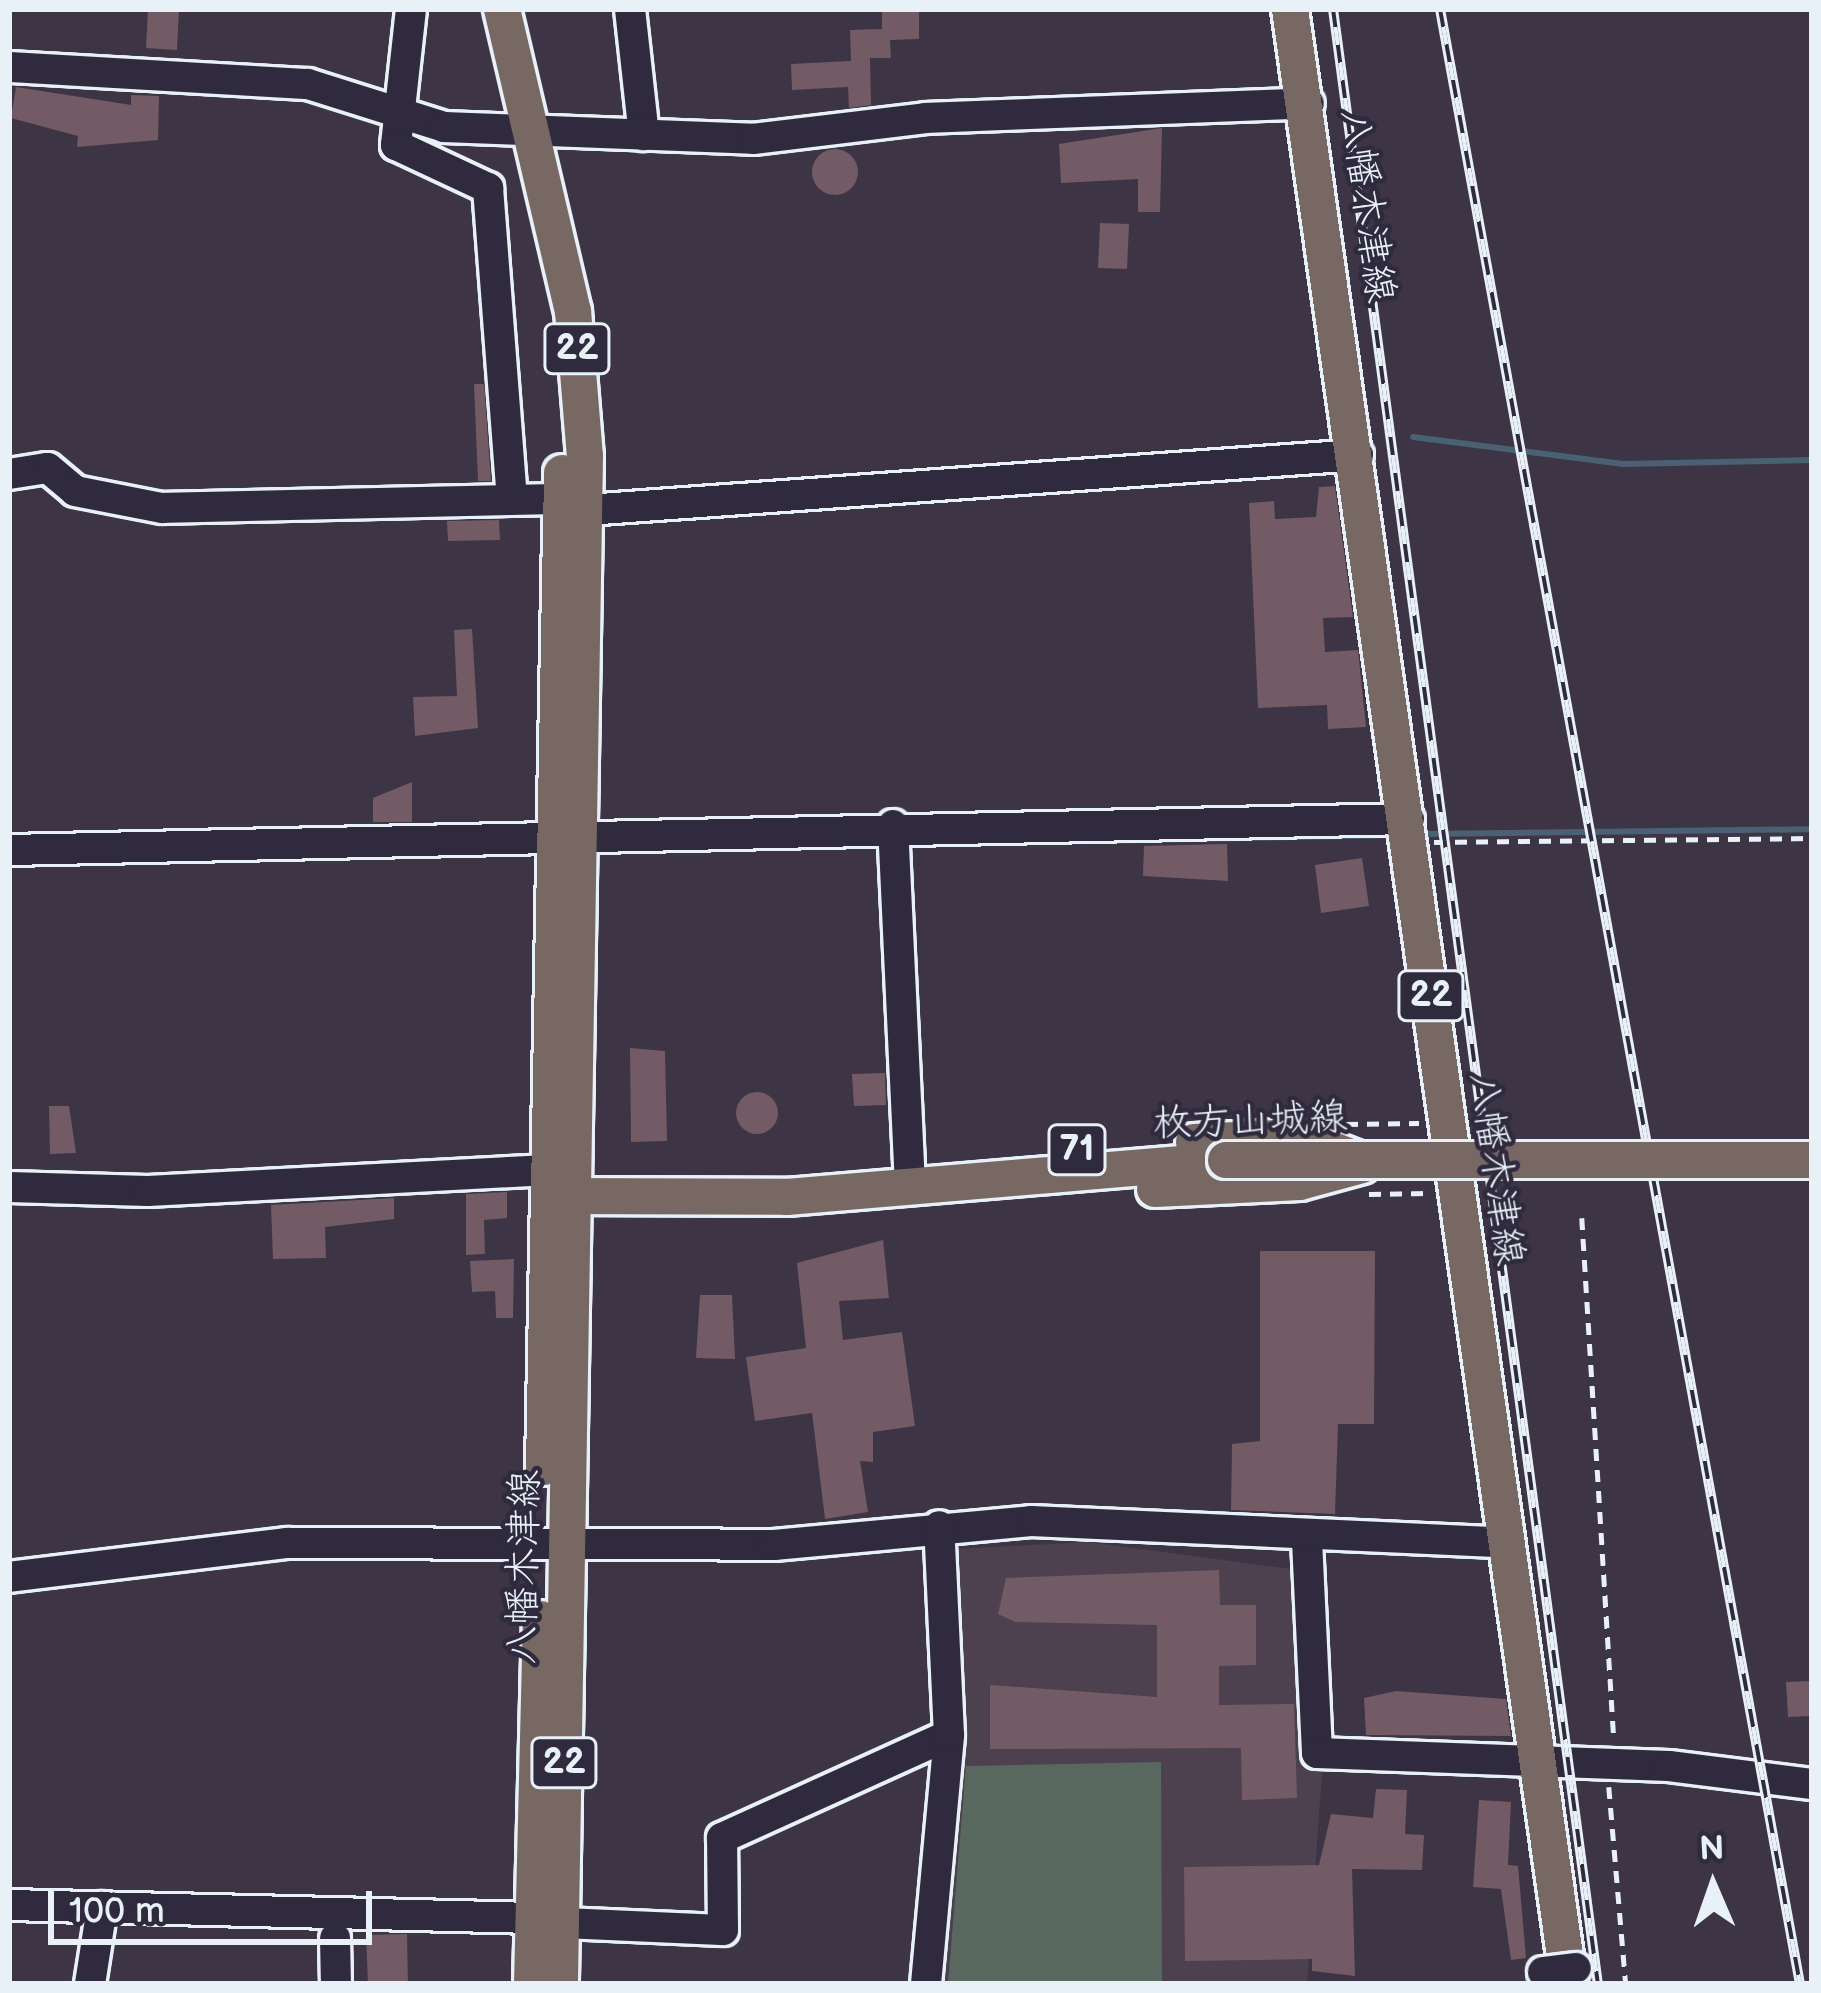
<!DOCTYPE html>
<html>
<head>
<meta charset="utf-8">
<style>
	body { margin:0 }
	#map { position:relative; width:1821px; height:1993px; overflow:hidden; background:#3d3445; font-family:"Balsamiq Sans","Klee One",sans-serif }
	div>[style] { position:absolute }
	.built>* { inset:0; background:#4d404f }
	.green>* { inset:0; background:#59685f }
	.stream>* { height:6px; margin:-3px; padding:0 3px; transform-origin:3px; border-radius:3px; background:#496172 }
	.building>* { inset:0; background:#735b65 }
	.round { border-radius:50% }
	.path>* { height:4.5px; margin-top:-2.25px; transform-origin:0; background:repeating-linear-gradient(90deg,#e8f1f8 0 12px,transparent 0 21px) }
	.roads { filter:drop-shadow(3px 0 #e8f1f8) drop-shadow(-3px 0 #e8f1f8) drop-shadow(0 3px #e8f1f8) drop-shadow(0 -3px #e8f1f8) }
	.minor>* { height:30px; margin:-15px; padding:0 15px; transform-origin:15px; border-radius:15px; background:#2f2a3d }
	.major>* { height:36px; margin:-18px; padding:0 18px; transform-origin:18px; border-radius:18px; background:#776864 }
	.rail>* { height:10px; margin-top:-5px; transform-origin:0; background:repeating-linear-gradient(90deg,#2f2a3d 0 18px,#e8f1f8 0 36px); box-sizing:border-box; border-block:3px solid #e8f1f8 }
	.bridges { filter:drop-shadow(3px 0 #e8f1f8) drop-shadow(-3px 0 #e8f1f8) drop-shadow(0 3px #e8f1f8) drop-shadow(0 -3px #e8f1f8) }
	.minor-bridge>* { height:30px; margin:-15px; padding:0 15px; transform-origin:15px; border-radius:15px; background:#2f2a3d }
	.major-bridge>* { height:36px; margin:-18px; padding:0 18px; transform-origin:18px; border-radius:18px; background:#776864 }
	span { translate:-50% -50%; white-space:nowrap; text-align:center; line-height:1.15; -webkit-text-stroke:9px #2f2a3d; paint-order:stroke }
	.shield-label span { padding:3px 9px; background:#2f2a3d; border:3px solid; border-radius:9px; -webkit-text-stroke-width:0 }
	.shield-label { font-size:36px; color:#e8f1f8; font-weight:700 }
	.street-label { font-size:39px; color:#e8f1f8 }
	.frame { position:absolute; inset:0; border:12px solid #e8f1f8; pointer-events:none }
	.north { position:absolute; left:1653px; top:1825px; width:120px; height:120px; -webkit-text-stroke:9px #2f2a3d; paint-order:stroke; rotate:358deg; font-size:33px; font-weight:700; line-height:48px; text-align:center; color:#e8f1f8 }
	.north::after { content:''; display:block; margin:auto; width:42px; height:54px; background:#e8f1f8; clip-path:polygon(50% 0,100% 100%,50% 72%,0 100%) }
	.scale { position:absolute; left:48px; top:1891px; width:324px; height:54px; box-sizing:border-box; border:6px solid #e8f1f8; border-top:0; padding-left:15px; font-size:36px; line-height:42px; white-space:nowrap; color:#e8f1f8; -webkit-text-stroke:9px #2f2a3d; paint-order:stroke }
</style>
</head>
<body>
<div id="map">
	<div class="built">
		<div style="clip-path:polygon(1088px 1542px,1291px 1569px,1302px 1758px,1323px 1759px,1307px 1984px,932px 1984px,950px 1756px,965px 1739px,953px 1549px)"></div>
	</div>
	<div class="green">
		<div style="clip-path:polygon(1161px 1762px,1162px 1984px,948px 1984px,966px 1766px)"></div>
	</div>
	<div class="stream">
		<div style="left:1413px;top:437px;width:212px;rotate:7.3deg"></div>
		<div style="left:1623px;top:464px;width:189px;rotate:-1.2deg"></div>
		<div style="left:1421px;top:834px;width:391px;rotate:-0.7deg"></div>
		<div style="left:1037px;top:842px;width:359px;rotate:-1.1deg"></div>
	</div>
	<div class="building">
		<div style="clip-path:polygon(148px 9px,179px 9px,177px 50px,146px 48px)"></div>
		<div style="clip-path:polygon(882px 9px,919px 9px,919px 39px,890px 40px,891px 58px,870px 58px,871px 105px,849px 108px,848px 87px,792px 90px,791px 64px,851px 61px,850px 30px,882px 29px)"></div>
		<div style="clip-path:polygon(16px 87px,131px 105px,131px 95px,159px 96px,158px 140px,77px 147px,78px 136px,11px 118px)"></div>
		<div style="clip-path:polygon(1162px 128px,1160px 212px,1138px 212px,1138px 179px,1061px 183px,1059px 144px)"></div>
		<div class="round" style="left:812px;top:149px;width:46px;height:46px"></div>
		<div style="clip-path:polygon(1100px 223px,1129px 224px,1127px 269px,1098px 268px)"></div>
		<div style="clip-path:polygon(474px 384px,484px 384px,491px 481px,478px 481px)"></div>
		<div style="clip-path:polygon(1335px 486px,1353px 617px,1323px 618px,1325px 652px,1358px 650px,1366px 727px,1328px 729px,1327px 705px,1258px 708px,1249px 503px,1274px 501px,1275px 519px,1316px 517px,1319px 487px)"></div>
		<div style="clip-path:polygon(499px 520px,500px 540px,448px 541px,447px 521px)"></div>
		<div style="clip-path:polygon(472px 629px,478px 728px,415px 736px,413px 697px,457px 696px,454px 630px)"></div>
		<div style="clip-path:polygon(412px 782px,412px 822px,373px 822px,373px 798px)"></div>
		<div style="clip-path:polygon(1227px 844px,1228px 881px,1143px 876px,1144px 846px)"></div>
		<div style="clip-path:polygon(1362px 858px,1369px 906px,1321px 913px,1315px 865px)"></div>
		<div style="clip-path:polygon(630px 1048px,665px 1051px,667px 1141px,631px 1142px)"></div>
		<div style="clip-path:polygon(885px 1073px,886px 1105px,854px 1106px,852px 1074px)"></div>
		<div class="round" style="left:736px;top:1092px;width:42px;height:42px"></div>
		<div style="clip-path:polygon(49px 1106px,69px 1106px,76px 1153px,50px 1154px)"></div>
		<div style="clip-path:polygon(507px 1192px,507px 1218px,484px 1220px,485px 1254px,466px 1255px,466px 1194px)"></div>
		<div style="clip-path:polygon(394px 1198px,394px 1219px,325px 1227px,326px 1258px,273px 1259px,271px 1205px)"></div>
		<div style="clip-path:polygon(883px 1240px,889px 1298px,839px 1301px,843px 1340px,902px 1332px,915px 1426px,873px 1432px,873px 1462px,860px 1461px,868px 1512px,825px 1519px,812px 1413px,755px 1421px,746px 1357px,806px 1348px,797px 1263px)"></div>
		<div style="clip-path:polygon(1260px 1251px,1375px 1251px,1374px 1424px,1338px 1424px,1335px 1514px,1231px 1510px,1232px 1444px,1260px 1441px)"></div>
		<div style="clip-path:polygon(514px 1259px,513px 1318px,496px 1318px,495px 1291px,472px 1292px,470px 1261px)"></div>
		<div style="clip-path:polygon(700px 1295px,732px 1295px,735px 1359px,696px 1358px)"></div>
		<div style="clip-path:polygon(1219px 1570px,1220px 1605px,1256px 1605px,1256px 1665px,1219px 1666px,1219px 1705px,1294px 1704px,1297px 1798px,1242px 1800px,1241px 1748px,990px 1749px,990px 1685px,1157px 1697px,1157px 1625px,1015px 1622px,998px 1614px,1006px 1578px)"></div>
		<div style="clip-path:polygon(1812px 1681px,1812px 1716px,1788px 1717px,1786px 1682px)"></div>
		<div style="clip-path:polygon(1396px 1691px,1506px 1699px,1511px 1736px,1366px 1735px,1364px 1698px)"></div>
		<div style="clip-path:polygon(1376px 1789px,1407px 1790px,1405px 1834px,1424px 1835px,1422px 1870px,1352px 1869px,1355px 1976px,1312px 1971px,1312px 1959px,1185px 1961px,1184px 1867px,1319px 1865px,1331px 1814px,1373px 1818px)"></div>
		<div style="clip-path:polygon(1479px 1800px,1511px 1802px,1508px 1865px,1518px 1866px,1526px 1958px,1511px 1960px,1501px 1889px,1473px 1887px)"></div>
		<div style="clip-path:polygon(407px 1934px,408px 1984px,368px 1984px,366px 1935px)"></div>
	</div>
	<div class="path">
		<div style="left:1434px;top:842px;width:378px;rotate:-0.6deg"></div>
		<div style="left:1346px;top:1124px;width:73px;rotate:-0.8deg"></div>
		<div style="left:1369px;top:1194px;width:60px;rotate:-1deg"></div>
		<div style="left:1582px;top:1218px;width:523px;rotate:86.49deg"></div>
		<div style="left:1609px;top:1787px;width:198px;rotate:85.1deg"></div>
	</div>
	<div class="roads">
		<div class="minor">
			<div style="left:411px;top:9px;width:137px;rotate:96.3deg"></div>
			<div style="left:396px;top:145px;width:102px;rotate:25.1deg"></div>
			<div style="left:488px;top:188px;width:312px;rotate:85.6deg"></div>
			<div style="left:630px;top:9px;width:127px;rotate:83.7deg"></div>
			<div style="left:9px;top:67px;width:299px;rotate:3.3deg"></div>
			<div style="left:308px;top:84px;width:143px;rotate:17.5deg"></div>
			<div style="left:444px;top:127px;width:309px;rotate:2.2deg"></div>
			<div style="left:753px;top:139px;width:174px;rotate:-6.9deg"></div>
			<div style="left:926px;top:118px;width:383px;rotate:-2.2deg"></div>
			<div style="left:9px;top:474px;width:39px;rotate:-9deg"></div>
			<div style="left:48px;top:468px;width:35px;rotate:40deg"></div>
			<div style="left:75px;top:491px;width:89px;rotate:11.1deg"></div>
			<div style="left:162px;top:508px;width:400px;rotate:-1.3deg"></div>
			<div style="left:587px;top:510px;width:773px;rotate:-4.08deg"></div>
			<div style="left:893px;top:825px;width:344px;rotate:87.3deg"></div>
			<div style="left:9px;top:850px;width:1400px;rotate:-1.27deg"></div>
			<div style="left:9px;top:1187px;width:139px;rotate:1.6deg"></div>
			<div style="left:148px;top:1191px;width:425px;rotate:-3deg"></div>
			<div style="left:1307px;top:1540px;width:213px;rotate:87.3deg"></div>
			<div style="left:1317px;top:1753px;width:352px;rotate:2.1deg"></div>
			<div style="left:1669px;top:1766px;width:144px;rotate:7.2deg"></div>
			<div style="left:9px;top:1577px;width:280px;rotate:-7deg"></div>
			<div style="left:287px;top:1543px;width:487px;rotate:0.2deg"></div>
			<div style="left:774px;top:1545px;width:258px;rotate:-5.3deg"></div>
			<div style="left:1031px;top:1521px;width:471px;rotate:2.6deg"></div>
			<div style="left:9px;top:1905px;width:523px;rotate:1.42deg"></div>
			<div style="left:562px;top:1923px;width:161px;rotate:2.5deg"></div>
			<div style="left:723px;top:1930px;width:92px;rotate:-90.6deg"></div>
			<div style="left:722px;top:1838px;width:249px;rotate:-24.4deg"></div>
			<div style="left:335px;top:1938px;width:46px;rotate:88.8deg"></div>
			<div style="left:90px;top:1984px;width:78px;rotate:-81.1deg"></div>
			<div style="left:926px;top:1984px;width:250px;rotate:-84.7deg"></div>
			<div style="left:949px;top:1735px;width:209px;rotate:-92.7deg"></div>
		</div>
		<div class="major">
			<div style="left:502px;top:9px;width:310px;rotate:76.8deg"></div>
			<div style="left:573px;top:311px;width:145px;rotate:85.3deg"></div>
			<div style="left:585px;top:456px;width:1528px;rotate:90.94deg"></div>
			<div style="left:1290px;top:9px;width:1995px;rotate:81.96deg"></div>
			<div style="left:1194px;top:1142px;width:105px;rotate:-2.7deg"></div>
			<div style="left:1299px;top:1137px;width:61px;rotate:21.1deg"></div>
			<div style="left:1155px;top:1189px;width:145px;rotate:-2.8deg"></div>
			<div style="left:1300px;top:1182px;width:64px;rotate:-15.3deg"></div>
			<div style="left:551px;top:1196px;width:236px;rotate:0.2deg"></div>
			<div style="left:787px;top:1197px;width:441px;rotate:-4.8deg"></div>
			<div style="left:544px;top:1467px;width:994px;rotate:-88.96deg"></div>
			<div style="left:532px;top:1984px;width:365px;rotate:-88.6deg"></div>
		</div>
	</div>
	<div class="rail">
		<div style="left:1333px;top:9px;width:1993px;rotate:82.36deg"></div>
		<div style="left:1440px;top:9px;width:2008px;rotate:79.67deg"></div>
	</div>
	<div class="bridges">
		<div class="minor-bridge">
			<div style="left:1543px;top:1972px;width:33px;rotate:-7deg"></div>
		</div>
		<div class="major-bridge">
			<div style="left:1226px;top:1160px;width:586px"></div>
		</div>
	</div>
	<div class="shield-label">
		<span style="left:577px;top:349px">22</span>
		<span style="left:1431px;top:996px">22</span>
		<span style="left:1077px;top:1150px">71</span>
		<span style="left:564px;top:1763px">22</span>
	</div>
	<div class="street-label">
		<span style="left:1366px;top:206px;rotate:82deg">八幡木津線</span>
		<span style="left:1250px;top:1122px;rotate:-2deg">枚方山城線</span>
		<span style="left:1495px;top:1169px;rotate:82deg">八幡木津線</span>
		<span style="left:525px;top:1567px;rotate:-89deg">八幡木津線</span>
	</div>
	<div class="frame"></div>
	<div class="north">N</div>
	<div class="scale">100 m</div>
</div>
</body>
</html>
